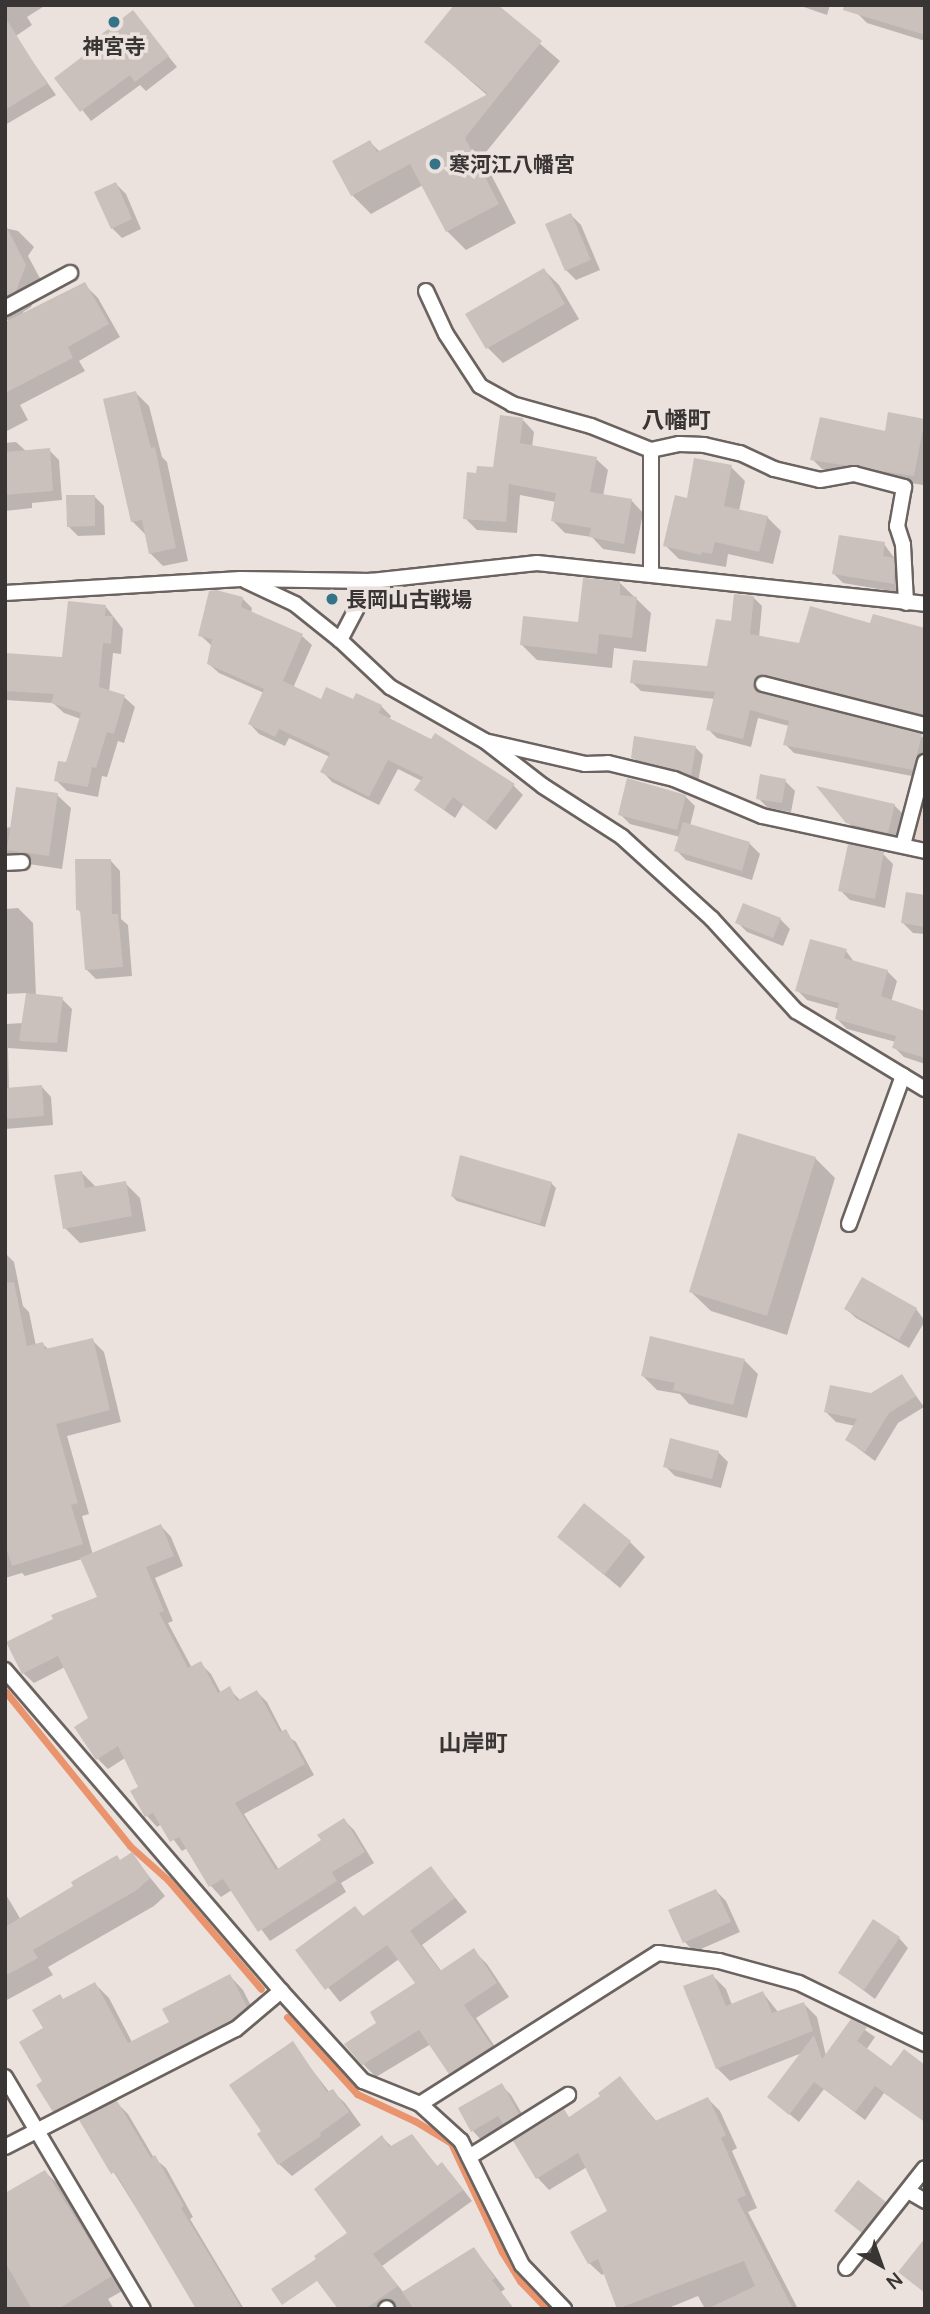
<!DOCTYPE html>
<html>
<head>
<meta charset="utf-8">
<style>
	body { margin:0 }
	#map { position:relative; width:930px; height:2314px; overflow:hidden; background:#ebe2de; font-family:Manrope,"Noto Sans JP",sans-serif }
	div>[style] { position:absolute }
	.built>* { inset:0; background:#e6d5cd }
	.shadow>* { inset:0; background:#0003 }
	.stream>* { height:7px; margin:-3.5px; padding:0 3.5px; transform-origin:3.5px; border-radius:3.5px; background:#ea946e }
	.building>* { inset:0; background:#cac1bd }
	.roads { filter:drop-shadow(2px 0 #6b635f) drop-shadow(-2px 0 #6b635f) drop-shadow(0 2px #6b635f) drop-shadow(0 -2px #6b635f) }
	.service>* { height:14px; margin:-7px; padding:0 7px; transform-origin:7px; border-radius:7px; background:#fff }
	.dots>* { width:19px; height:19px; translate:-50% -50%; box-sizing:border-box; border:4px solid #ebe2de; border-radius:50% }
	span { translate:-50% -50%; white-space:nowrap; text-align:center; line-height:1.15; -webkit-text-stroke:7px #ebe2de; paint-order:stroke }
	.poi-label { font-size:21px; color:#393534; font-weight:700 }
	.left { translate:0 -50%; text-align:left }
	.neighbourhood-label { font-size:23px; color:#393534; font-weight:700 }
	.frame { position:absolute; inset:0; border:7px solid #393534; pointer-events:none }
	.north { position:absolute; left:846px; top:2230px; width:70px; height:70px; -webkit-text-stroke:5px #ebe2de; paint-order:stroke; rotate:140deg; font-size:19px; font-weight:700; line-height:28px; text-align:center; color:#393534 }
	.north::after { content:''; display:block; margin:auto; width:24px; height:32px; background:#393534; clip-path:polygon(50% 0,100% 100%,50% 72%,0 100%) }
</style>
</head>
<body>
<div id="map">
	<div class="built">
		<div style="clip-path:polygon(925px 762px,925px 851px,903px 845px)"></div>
	</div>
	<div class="shadow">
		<div style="clip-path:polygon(5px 5px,46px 5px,27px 17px,32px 25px,10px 40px,5px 35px)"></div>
		<div style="clip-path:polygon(495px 5px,560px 61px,482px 157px,516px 223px,466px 250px,447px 231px,423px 185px,371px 214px,352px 195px,334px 162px,370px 142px,380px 152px,488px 96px,426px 42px)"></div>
		<div style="clip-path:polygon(798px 5px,830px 5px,827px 15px)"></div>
		<div style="clip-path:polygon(925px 9px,925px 41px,867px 23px,858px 14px)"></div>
		<div style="clip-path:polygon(133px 12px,177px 67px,146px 91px,140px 85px,91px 121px,57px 78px,106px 41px)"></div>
		<div style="clip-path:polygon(21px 45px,56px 95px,5px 125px,5px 55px)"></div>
		<div style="clip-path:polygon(116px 184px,126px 194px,141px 229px,122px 238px,112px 228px)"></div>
		<div style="clip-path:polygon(571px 215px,581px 225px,600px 270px,576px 280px,566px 270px)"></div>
		<div style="clip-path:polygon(5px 228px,18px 231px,34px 247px,28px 256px,42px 282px,31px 307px,23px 312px,24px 315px,85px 285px,98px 298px,120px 337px,79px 361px,85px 371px,20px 405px,28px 420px,5px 432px,5px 356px,13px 322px,5px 319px)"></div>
		<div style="clip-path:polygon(544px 270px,559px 285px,579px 319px,503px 363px,488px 348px,468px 314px)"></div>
		<div style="clip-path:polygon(136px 393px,149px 406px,162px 457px,167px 462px,188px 561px,163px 566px,150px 553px,145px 534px,132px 521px)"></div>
		<div style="clip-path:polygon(523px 420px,534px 432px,532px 447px,596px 459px,608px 470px,603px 496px,632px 501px,643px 513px,635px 554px,603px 549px,592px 537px,565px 533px,553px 521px,556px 502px,520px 495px,517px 533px,477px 530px,465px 518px,478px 475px,494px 469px)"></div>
		<div style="clip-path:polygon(924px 421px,923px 485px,822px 469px,812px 459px)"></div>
		<div style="clip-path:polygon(16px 442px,27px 452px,49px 450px,59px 460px,62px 500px,32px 503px,32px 508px,5px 511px,5px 443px)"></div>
		<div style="clip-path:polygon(731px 467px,745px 481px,739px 511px,767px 517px,781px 531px,773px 564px,728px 554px,726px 567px,679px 559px,665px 545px,688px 500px)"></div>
		<div style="clip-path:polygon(94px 496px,104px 506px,105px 535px,78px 536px,68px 526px)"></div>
		<div style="clip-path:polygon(884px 544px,903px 570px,903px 593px,843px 583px,833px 573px)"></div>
		<div style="clip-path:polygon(620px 583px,651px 613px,646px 652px,614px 648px,612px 668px,537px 660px,522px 645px,580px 624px)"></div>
		<div style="clip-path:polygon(753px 597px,762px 606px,759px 638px,800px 645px,872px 625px,925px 630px,925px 721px,762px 690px,762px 696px,921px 736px,925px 739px,922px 778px,794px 753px,785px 744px,789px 726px,758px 718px,751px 747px,717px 738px,708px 729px,715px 699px,641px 691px,632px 682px,709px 668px,733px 623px)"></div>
		<div style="clip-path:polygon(243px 599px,252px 608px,251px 613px,302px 636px,312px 645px,293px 688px,322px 701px,381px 706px,391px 716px,389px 720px,513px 785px,523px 795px,496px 830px,463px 805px,455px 818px,416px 790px,422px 781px,398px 769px,379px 805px,332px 782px,323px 772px,330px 757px,289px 738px,285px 746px,259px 734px,250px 724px,264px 693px,219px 673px,209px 664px,212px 646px,200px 635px)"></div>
		<div style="clip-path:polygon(106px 607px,123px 629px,121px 654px,113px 653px,109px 692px,124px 697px,135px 707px,124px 743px,118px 741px,107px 777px,102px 776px,98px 797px,67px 791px,56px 780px,67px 764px,81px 719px,64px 713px,53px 703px,5px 700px,5px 732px,5px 646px,6px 655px,64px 659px)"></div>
		<div style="clip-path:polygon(695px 747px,703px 755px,698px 782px,640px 765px,633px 757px)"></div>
		<div style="clip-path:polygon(785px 781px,795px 791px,791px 812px,768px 808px,758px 798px)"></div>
		<div style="clip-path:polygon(57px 795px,71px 808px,62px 869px,15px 862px,12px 869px,5px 870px,5px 828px,12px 827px)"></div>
		<div style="clip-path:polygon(685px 796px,695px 806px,690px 826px,750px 844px,760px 854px,752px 880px,686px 860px,676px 850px,680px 837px,630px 824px,620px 814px)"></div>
		<div style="clip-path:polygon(894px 805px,904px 815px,898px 842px,858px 833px,848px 822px)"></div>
		<div style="clip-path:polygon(883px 854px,893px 864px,885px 908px,850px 900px,840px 890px)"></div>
		<div style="clip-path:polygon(111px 861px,120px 871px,121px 919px,128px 925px,132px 976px,96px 979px,86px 969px,82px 913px,77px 909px)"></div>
		<div style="clip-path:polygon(925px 896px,925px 934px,913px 933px,903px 923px)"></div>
		<div style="clip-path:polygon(18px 908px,33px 923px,36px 996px,62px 999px,72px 1009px,67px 1052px,8px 1048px,9px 1090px,42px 1087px,51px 1097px,53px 1125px,5px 1129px,5px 1024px,24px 1023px,27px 993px,5px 994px,5px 909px)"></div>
		<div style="clip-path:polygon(780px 919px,790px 929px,783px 946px,747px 932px,737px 922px)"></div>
		<div style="clip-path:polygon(846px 951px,855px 963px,887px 971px,897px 981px,891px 1002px,925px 1013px,925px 1064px,904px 1057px,894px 1047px,896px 1042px,847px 1029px,837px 1019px,840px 1009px,807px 1000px,797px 990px)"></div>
		<div style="clip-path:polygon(815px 1158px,835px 1178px,787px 1335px,711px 1311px,691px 1292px)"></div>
		<div style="clip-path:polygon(81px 1172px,97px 1188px,125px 1183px,140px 1198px,146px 1231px,80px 1243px,65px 1228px)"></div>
		<div style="clip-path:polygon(551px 1183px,556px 1188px,545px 1227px,457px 1201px,452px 1196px)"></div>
		<div style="clip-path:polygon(5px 1253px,14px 1262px,23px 1306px,29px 1312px,36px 1346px,43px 1344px,49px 1350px,92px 1340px,104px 1352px,121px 1422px,67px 1436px,89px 1514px,82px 1516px,93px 1555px,161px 1526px,171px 1537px,183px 1566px,155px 1578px,173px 1621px,168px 1623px,192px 1668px,200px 1663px,211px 1674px,221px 1693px,229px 1689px,241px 1701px,257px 1692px,267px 1702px,283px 1733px,296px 1742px,314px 1775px,244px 1814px,279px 1870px,323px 1841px,344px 1820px,354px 1830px,374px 1863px,341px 1883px,346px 1892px,270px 1941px,232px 1890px,221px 1897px,211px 1886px,187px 1848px,182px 1851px,162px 1824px,157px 1827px,147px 1816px,133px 1792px,140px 1788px,125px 1758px,108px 1769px,98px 1759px,90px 1719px,65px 1667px,34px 1683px,23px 1673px,99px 1598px,82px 1559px,25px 1576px,22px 1573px,5px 1578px)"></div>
		<div style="clip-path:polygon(846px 1309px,916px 1309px,925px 1321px,909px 1348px,856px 1318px)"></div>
		<div style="clip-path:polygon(744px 1360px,758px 1374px,747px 1418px,689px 1404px,680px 1394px,657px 1390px,643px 1376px)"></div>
		<div style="clip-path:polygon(902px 1376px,924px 1407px,898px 1423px,875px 1461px,847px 1440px,855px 1426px,836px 1422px,826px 1412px,871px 1395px)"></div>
		<div style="clip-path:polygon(718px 1452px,728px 1462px,721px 1488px,675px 1476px,665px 1466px)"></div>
		<div style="clip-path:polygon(559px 1537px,630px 1542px,645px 1557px,620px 1588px)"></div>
		<div style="clip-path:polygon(131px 1854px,165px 1896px,154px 1906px,48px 1967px,53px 1975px,5px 2001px,5px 1893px,21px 1920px)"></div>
		<div style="clip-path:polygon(431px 1868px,467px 1912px,422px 1945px,442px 1972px,474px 1951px,487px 1964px,509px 1997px,476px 2018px,503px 2059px,464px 2086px,431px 2044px,376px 2077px,363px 2064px,379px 2023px,418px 1984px,399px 1959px,340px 2002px,298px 1950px,355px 1908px,364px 1917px)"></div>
		<div style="clip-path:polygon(716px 1891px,726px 1901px,740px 1932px,694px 1952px,685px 1942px)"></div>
		<div style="clip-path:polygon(899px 1938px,908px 1948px,875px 1999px,840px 1973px)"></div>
		<div style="clip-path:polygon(230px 1976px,243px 1990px,259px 2022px,244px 2034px,115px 2101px,128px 2114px,154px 2158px,166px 2168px,193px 2217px,190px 2219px,244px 2309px,199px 2309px,80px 2118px,68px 2124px,54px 2111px,44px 2082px,45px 2029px,64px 2000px,95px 1984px,109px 1998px,132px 2042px,171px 2023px)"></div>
		<div style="clip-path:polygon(713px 1976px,726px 1989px,732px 2005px,763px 1993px,778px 2012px,804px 2004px,817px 2017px,826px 2056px,852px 2021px,875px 2037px,866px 2050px,891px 2069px,925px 2067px,925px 2122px,884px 2093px,865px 2120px,824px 2089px,799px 2122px,769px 2097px,802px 2053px,730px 2081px,717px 2068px,685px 1987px)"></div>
		<div style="clip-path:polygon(292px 2044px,330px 2093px,332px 2091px,345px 2103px,361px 2125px,292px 2176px,279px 2164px,263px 2131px)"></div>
		<div style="clip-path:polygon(620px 2078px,657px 2122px,708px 2099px,720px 2111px,737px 2148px,732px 2151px,757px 2208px,748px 2212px,798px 2309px,705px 2309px,698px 2296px,666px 2309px,619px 2309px,605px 2273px,602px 2275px,589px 2263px,609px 2212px,587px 2167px,549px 2190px,537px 2177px,570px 2118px,602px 2096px)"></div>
		<div style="clip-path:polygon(501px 2085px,511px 2095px,528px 2124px,482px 2141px,473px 2131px)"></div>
		<div style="clip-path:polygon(412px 2136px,438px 2167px,442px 2164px,452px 2175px,472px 2201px,382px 2266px,404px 2293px,474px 2249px,505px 2289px,501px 2292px,514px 2309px,340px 2309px,349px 2233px,382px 2137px,392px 2147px)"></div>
		<div style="clip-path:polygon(45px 2172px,58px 2184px,124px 2290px,108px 2299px,114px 2309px,5px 2309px,5px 2195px)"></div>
		<div style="clip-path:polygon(884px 2204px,894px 2213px,872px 2241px,836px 2211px)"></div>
	</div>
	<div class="stream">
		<div style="left:5px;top:1691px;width:199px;rotate:51.1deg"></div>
		<div style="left:130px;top:1846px;width:51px;rotate:41.8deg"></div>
		<div style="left:168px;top:1880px;width:143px;rotate:49.5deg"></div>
		<div style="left:287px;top:2017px;width:104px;rotate:47.7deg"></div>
		<div style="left:357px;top:2094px;width:64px;rotate:25deg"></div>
		<div style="left:415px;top:2121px;width:42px;rotate:31.4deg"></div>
		<div style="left:451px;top:2143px;width:120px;rotate:64.9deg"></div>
		<div style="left:502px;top:2252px;width:34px;rotate:58deg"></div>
		<div style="left:520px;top:2281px;width:39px;rotate:46deg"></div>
	</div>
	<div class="building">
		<div style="clip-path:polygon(454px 5px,498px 5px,542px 41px,465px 138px,499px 204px,446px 232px,410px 164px,351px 196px,332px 161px,370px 140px,377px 152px,488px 94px,424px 42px)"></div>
		<div style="clip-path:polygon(844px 5px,925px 5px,925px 35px,843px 10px)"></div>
		<div style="clip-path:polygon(133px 10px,169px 56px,135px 82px,130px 75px,80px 112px,54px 78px,103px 41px,99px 36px)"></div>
		<div style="clip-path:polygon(5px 17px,47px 84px,5px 110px)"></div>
		<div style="clip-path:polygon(116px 182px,132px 219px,111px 229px,94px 192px)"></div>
		<div style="clip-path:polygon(571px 213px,591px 260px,565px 271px,545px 224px)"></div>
		<div style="clip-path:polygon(5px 224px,26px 265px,16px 291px,5px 297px)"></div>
		<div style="clip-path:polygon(544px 268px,565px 304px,486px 349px,465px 314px)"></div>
		<div style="clip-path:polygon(85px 282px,109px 324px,68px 347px,73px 358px,5px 393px,5px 322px)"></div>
		<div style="clip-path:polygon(136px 391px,151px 448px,155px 447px,176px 548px,149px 554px,142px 520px,131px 522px,103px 399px)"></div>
		<div style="clip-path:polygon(888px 412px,925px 419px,914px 476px,810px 460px,820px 417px,885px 431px)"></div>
		<div style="clip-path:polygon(500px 415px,523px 418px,520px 443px,597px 457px,590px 492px,632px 499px,624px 544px,589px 537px,591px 528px,551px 521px,556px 493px,509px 484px,506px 522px,463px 519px,467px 472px,476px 473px,477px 466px,493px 467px)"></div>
		<div style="clip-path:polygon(50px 448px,53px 491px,5px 495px,5px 452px)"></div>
		<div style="clip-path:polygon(694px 458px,732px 465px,724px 506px,768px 516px,759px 552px,715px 542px,712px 554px,702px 552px,701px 555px,663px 546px,675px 495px,687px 498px)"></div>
		<div style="clip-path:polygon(66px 495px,95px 495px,95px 526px,67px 527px)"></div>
		<div style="clip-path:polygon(839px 535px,885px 542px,883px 556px,894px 558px,894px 584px,832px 574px)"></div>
		<div style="clip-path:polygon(583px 578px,620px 581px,620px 595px,637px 597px,632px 638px,599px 634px,597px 654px,520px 645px,523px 616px,578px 622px)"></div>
		<div style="clip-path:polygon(216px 590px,243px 597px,241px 607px,303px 634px,283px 681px,321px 699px,326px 687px,353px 699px,356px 693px,382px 705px,379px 713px,431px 739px,435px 733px,515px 784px,486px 822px,453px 797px,444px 810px,414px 790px,423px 777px,388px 760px,369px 797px,320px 772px,330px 753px,279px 729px,275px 737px,248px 724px,264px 689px,207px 664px,212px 639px,198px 636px,209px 591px)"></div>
		<div style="clip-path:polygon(734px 594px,754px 596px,750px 634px,799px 643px,810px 606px,870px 623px,873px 614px,925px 628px,925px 715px,765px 675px,757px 677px,754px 682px,761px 693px,922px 734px,913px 770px,783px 745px,789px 721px,750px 710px,743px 739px,706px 730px,715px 692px,630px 683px,633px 660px,707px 666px,716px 619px,731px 621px)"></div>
		<div style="clip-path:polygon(68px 601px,106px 605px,105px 616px,113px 616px,111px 644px,103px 643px,99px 687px,125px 695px,114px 734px,107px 732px,96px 768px,92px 767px,88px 787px,54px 781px,58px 761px,66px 762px,81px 713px,51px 703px,54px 694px,5px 691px,5px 653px,62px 657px)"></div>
		<div style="clip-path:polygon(634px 736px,696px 746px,691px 776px,631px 758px)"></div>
		<div style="clip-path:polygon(760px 774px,786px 779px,782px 803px,756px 799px)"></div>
		<div style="clip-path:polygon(627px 778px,686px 795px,677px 830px,618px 815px)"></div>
		<div style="clip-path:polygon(816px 786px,895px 804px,888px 833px,846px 823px)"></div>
		<div style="clip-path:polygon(16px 787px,58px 793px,49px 856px,7px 850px)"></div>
		<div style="clip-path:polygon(683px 822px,750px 842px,742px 871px,674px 851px)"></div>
		<div style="clip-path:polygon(848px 844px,884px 852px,875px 899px,838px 891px)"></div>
		<div style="clip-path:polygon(75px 859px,111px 859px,112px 914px,118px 914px,123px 967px,85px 970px,80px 910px,76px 910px)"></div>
		<div style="clip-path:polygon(906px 892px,925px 895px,925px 927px,901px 923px)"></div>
		<div style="clip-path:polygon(743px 903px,781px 918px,773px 938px,735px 923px)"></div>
		<div style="clip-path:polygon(810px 939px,847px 949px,844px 958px,888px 970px,881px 996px,925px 1011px,925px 1058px,892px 1048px,896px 1036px,835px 1019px,839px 1003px,795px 991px)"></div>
		<div style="clip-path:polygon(26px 993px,63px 997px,57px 1043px,19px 1041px)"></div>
		<div style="clip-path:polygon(42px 1085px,44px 1116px,5px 1119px,5px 1088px)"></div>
		<div style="clip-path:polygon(738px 1133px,816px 1157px,767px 1316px,689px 1292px)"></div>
		<div style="clip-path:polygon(460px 1155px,552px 1182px,540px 1224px,451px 1196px)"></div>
		<div style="clip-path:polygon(82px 1171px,85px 1188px,126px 1181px,132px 1216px,63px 1229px,54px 1175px)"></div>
		<div style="clip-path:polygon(862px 1277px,917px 1308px,899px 1340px,844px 1309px)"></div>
		<div style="clip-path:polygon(14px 1282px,27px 1346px,43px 1342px,45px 1349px,93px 1338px,110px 1410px,56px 1424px,78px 1503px,71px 1505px,83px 1544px,12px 1566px,5px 1544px,5px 1283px)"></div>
		<div style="clip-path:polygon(650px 1336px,745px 1359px,733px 1405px,673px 1390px,675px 1383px,641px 1376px)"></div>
		<div style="clip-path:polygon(902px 1374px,916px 1396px,889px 1413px,865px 1452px,845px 1440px,857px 1419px,824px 1412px,830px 1385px,871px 1393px)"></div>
		<div style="clip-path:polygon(670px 1438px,719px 1451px,712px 1479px,663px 1467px)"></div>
		<div style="clip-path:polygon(584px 1503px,631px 1541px,604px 1575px,557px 1537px)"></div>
		<div style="clip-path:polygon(161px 1524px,174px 1556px,146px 1567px,164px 1611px,159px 1613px,188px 1668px,201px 1661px,218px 1693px,230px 1686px,237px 1701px,257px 1690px,280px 1732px,286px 1729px,305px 1764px,235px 1803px,276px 1870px,321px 1840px,317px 1835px,344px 1818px,365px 1852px,332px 1872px,337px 1881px,258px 1932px,223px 1879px,209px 1887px,179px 1837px,170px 1842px,153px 1813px,145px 1817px,130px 1791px,138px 1787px,118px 1746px,96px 1760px,74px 1727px,88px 1718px,58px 1656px,22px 1674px,6px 1642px,53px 1619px,51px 1615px,97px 1597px,80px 1558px)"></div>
		<div style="clip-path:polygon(132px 1852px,150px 1878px,137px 1890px,33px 1950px,38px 1958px,5px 1976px,5px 1927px,73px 1886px,71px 1882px,117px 1855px,120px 1860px)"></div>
		<div style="clip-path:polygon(431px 1866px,455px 1898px,410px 1931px,440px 1971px,474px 1948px,497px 1983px,464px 2005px,492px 2046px,449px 2074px,419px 2030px,362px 2065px,344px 2044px,376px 2023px,370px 2012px,415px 1983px,387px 1945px,325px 1990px,295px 1950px,355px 1906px,363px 1916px)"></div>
		<div style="clip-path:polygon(716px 1889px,731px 1922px,683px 1943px,668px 1910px)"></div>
		<div style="clip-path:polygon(873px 1919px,900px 1937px,864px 1990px,838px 1973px)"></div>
		<div style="clip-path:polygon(230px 1974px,247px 2007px,231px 2021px,53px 2112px,36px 2085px,42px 2081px,19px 2042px,43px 2028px,32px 2010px,60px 1994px,63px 1999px,95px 1982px,128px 2043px,169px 2022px,162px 2009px)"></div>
		<div style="clip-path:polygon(713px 1974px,726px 2006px,763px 1991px,772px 2013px,804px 2002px,813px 2031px,716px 2069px,683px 1986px)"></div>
		<div style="clip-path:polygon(851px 2019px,867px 2027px,857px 2041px,891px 2066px,904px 2049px,925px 2065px,925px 2122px,875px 2086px,855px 2112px,814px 2082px,789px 2115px,767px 2097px,814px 2035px,822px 2059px)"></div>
		<div style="clip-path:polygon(293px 2041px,327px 2092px,333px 2089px,349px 2112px,320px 2133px,321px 2136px,278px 2165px,257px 2134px,261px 2131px,229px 2085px)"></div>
		<div style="clip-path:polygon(620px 2076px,655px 2121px,708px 2097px,726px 2135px,721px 2138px,746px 2195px,737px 2199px,793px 2309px,707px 2309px,755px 2286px,744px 2261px,617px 2309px,598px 2259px,588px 2264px,570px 2232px,607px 2211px,578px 2153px,536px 2179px,513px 2141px,564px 2109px,569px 2117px,600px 2096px,598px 2093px)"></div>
		<div style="clip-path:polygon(502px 2083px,519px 2114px,503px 2124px,498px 2116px,471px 2132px,458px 2108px)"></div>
		<div style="clip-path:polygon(117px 2101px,151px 2158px,155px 2155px,184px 2206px,181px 2208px,242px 2309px,196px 2309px,115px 2172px,111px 2174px,79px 2120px)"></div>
		<div style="clip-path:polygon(412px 2134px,437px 2166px,442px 2162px,463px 2190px,373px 2254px,398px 2286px,365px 2309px,338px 2309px,317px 2281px,282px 2305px,271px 2289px,316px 2259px,314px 2256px,347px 2233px,314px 2189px,382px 2135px,389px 2147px)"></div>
		<div style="clip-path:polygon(45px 2170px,112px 2276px,58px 2309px,32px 2309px,5px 2262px,5px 2193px)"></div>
		<div style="clip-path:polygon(858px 2180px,886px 2202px,862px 2233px,834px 2211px)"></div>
		<div style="clip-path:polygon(925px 2238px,925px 2293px,898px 2272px)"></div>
		<div style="clip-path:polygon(474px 2247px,495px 2278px,492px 2280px,514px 2309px,414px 2309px,402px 2292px)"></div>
	</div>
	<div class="roads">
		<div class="service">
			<div style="left:426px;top:291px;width:47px;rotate:65.1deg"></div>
			<div style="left:446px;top:334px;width:62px;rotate:56.8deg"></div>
			<div style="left:480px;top:386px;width:37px;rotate:29deg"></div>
			<div style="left:512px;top:404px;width:82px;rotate:15.6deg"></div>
			<div style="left:591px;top:426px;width:65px;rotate:21.8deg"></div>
			<div style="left:651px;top:450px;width:124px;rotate:90deg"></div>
			<div style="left:5px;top:308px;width:74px;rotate:-28.3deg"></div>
			<div style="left:651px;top:450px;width:29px;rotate:-12deg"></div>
			<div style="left:679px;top:444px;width:25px;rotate:2deg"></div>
			<div style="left:704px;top:445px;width:37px;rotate:13deg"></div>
			<div style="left:740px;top:453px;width:38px;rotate:25deg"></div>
			<div style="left:774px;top:469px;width:47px;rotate:13.4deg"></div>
			<div style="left:820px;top:480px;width:35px;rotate:-10deg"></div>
			<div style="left:854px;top:474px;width:52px;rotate:14.6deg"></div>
			<div style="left:904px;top:487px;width:40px;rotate:100deg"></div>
			<div style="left:897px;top:526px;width:20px;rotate:72deg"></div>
			<div style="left:903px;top:545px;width:58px;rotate:87deg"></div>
			<div style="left:246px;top:581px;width:54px;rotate:25.1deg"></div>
			<div style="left:295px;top:604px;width:58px;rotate:38.7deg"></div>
			<div style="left:340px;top:640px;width:69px;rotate:43.2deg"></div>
			<div style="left:390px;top:687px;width:109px;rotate:29.6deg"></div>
			<div style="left:485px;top:741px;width:73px;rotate:37.8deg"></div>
			<div style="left:543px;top:786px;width:94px;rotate:32.8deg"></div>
			<div style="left:622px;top:837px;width:122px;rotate:42.3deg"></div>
			<div style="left:712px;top:919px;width:125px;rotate:47.6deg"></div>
			<div style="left:796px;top:1011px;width:151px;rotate:31.2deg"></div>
			<div style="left:5px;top:593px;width:236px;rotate:-3.4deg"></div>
			<div style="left:241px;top:579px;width:130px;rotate:0.9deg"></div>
			<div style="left:371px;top:581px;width:167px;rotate:-6.2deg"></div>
			<div style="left:537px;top:563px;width:390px;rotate:6deg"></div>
			<div style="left:340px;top:640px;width:67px;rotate:-62.3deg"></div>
			<div style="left:763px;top:684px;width:167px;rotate:14.2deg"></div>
			<div style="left:489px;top:742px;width:98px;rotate:12.9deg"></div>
			<div style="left:585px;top:764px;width:23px;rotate:-2deg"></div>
			<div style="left:608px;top:763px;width:68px;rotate:13.6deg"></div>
			<div style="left:674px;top:779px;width:95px;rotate:22.8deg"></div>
			<div style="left:762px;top:816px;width:167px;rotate:12.1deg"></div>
			<div style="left:903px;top:845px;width:86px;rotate:-75.2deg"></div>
			<div style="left:5px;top:863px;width:17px;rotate:-3deg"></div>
			<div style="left:849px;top:1224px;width:158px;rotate:-70deg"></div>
			<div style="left:5px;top:1670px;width:423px;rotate:49.3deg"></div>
			<div style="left:281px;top:1991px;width:122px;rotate:47.7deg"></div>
			<div style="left:363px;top:2081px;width:61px;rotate:22deg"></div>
			<div style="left:420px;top:2104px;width:55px;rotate:42.1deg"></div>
			<div style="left:461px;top:2141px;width:138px;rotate:63.8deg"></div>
			<div style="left:522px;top:2265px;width:61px;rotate:46.3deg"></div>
			<div style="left:5px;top:2077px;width:270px;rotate:59.3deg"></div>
			<div style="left:420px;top:2104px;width:282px;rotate:-32.4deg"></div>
			<div style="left:658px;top:1953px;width:62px;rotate:7.5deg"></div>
			<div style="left:719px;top:1961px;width:83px;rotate:15.4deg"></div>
			<div style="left:799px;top:1983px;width:140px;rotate:25.8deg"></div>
			<div style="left:5px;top:2147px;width:259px;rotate:-27.1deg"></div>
			<div style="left:236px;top:2029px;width:59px;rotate:-40.2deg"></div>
			<div style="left:469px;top:2157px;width:117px;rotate:-32.1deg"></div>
			<div style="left:908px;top:2191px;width:20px;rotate:30deg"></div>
			<div style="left:846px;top:2268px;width:127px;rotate:-51.7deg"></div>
			<div style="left:386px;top:2309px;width:1px;rotate:-45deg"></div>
		</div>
	</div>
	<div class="dots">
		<div style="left:114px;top:22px;background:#357389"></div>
		<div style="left:435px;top:164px;background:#357389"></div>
		<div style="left:332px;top:599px;background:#357389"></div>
	</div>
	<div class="poi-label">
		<span style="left:114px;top:46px">神宮寺</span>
		<span class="left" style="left:449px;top:164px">寒河江八幡宮</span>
		<span class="left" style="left:346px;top:599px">長岡山古戦場</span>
	</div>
	<div class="neighbourhood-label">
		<span style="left:676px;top:419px">八幡町</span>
		<span style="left:473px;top:1742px">山岸町</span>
	</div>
	<div class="frame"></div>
	<div class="north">N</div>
</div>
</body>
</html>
